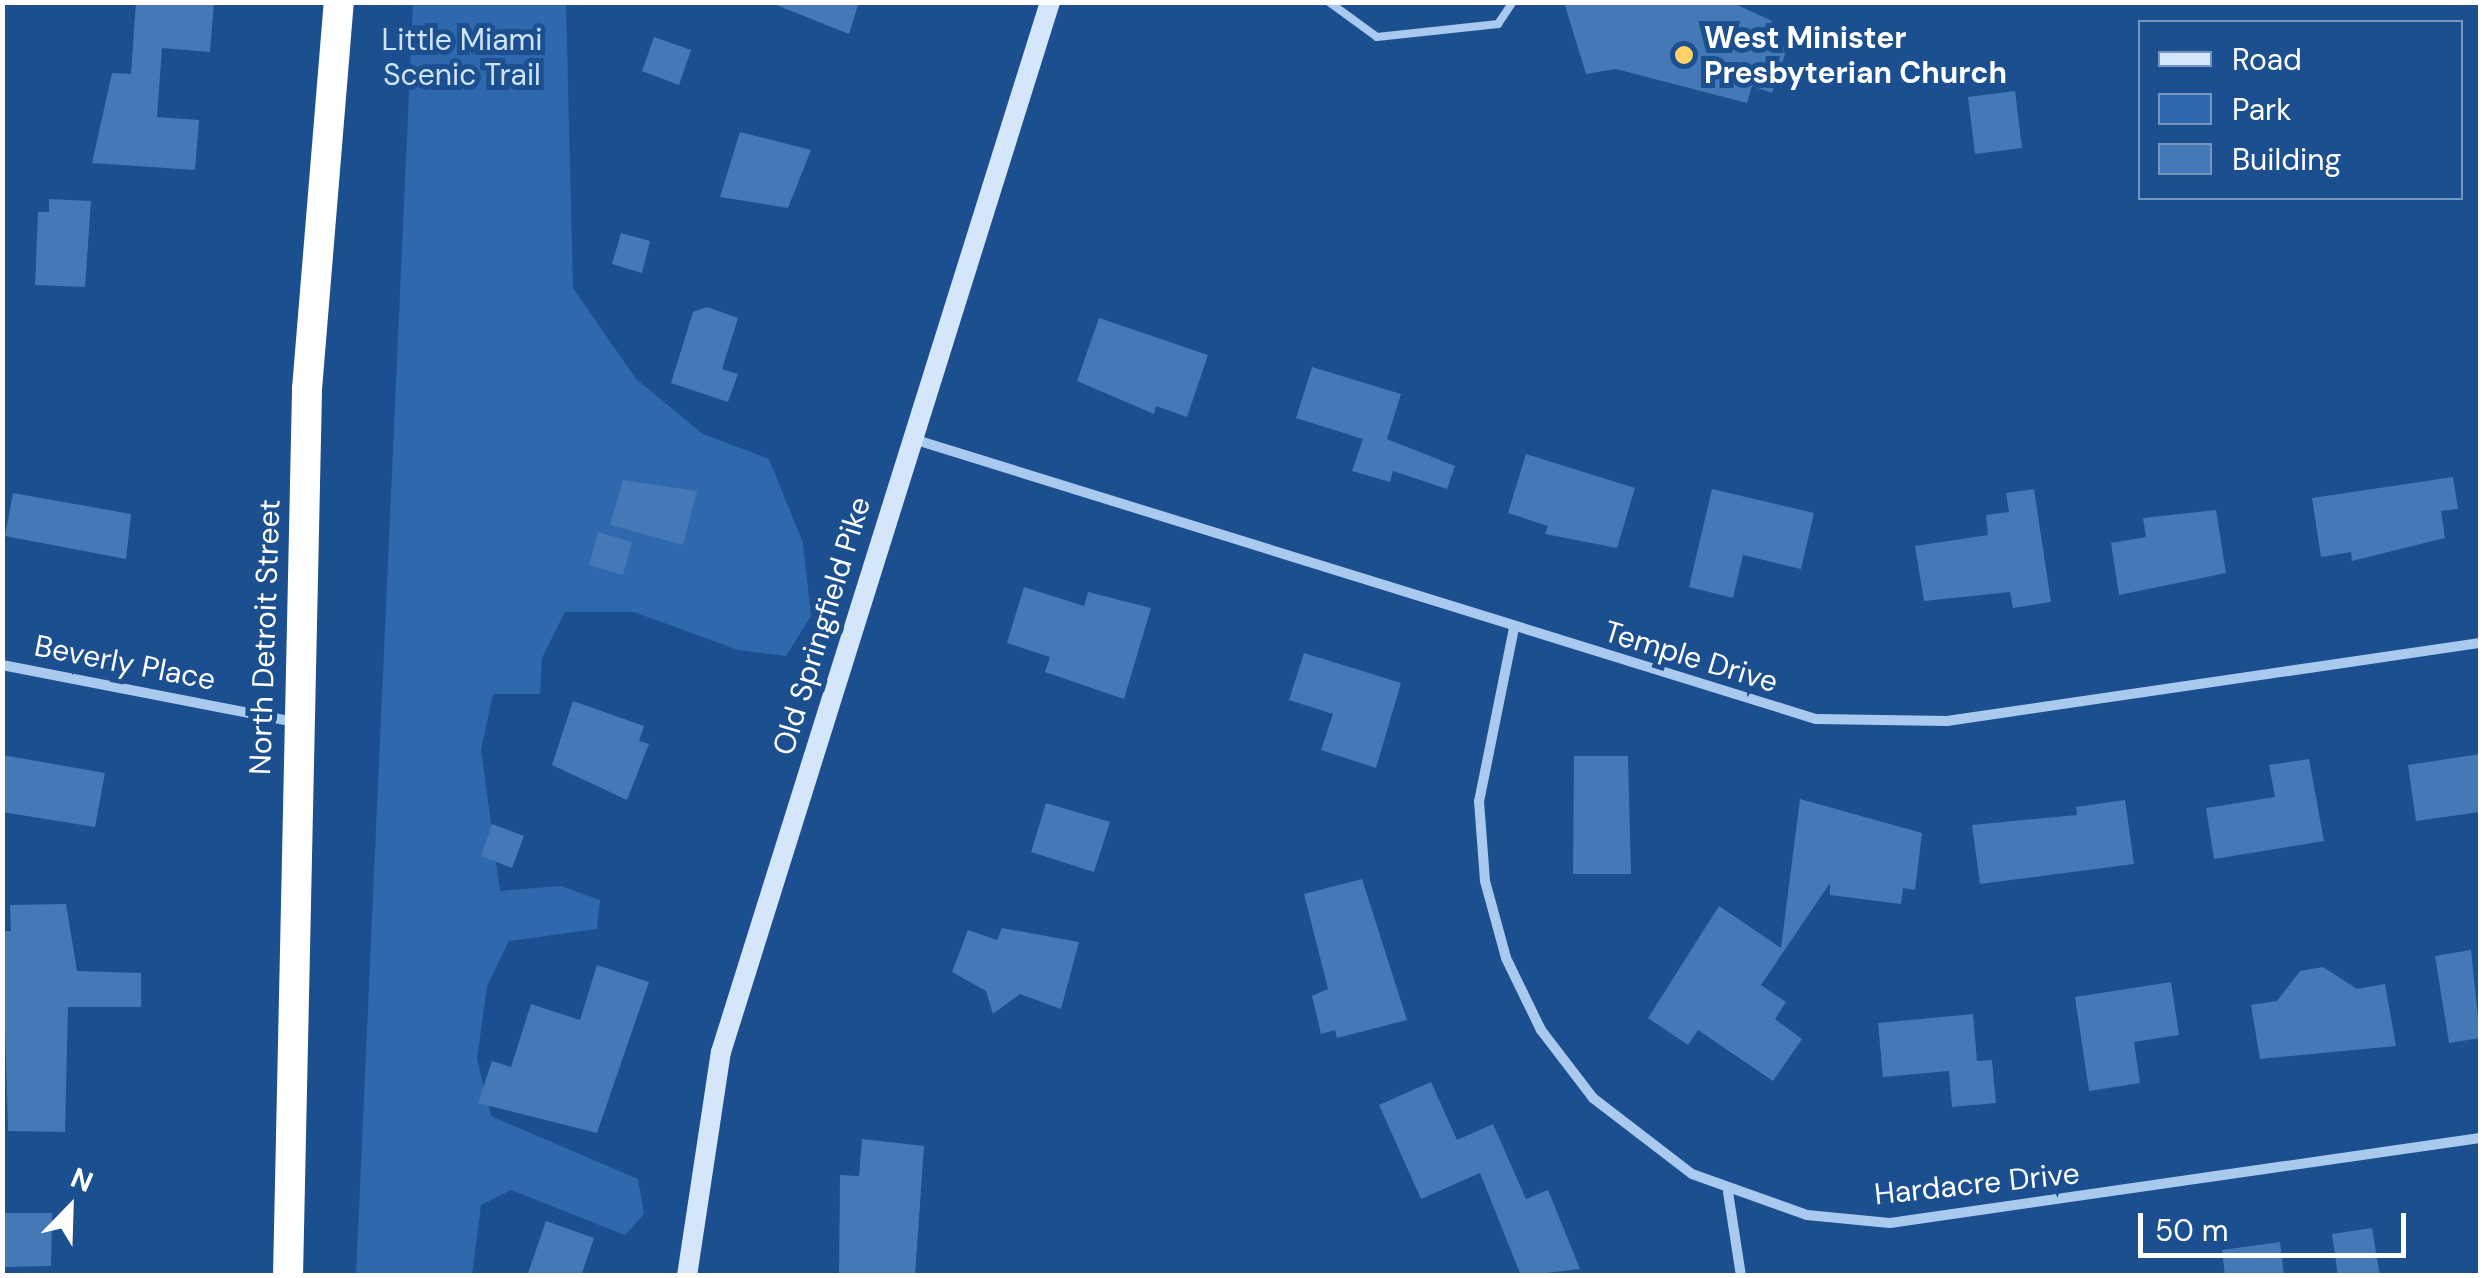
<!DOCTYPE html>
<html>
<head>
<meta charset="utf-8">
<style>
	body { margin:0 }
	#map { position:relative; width:2483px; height:1278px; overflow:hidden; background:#1b4f8f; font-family:"DM Sans",sans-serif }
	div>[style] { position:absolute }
	.green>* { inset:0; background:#2e69ad }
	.building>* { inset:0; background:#4478b7 }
	.lane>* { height:8px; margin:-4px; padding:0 4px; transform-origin:4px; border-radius:4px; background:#a9c9ee }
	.street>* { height:10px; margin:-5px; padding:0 5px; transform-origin:5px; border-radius:5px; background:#a9c9ee }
	.secondary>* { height:20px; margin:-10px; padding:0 10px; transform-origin:10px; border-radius:10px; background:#d6e6fa }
	.highway>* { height:30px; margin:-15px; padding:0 15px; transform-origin:15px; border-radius:15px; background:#fff }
	.dots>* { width:28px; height:28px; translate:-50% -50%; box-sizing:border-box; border:5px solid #1b4f8f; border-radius:50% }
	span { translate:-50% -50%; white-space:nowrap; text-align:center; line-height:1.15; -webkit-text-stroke:10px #1b4f8f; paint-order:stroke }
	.poi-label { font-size:30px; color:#fff; font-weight:700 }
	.left { translate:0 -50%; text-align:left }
	.park-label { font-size:30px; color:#cfe3fa }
	.street-label { font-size:30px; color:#fff }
	.frame { position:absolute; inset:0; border:5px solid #fff; pointer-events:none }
	.legend { position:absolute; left:2138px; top:20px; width:325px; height:180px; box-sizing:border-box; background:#1b4f8f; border:2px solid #7695bc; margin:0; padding:12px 18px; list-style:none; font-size:30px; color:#fff }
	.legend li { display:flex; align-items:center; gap:20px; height:50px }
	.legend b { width:50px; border:2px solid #7695bc }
	.north { position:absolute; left:20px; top:1158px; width:100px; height:100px; -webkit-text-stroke:8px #1b4f8f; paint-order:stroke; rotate:23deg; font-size:28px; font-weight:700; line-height:40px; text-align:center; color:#fff }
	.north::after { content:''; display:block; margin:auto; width:35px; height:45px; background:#fff; clip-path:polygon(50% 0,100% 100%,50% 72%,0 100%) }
	.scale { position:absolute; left:2138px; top:1213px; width:268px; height:45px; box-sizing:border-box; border:5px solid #fff; border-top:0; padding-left:12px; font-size:30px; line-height:35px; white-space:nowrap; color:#fff; -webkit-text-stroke:8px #1b4f8f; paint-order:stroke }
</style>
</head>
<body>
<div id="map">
	<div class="green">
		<div style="clip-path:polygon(413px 3px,566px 3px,573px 288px,636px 379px,703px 434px,769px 459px,803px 543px,811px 616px,786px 656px,738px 650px,634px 612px,565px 612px,542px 658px,540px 694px,493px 694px,481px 749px,500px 891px,561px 886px,600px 900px,597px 929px,509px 941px,487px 986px,477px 1059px,491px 1116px,638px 1179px,644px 1214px,625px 1235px,511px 1190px,481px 1205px,472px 1275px,356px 1276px)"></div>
	</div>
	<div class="building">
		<div style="clip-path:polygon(136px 2px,214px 2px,210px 52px,162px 48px,157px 117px,199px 120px,195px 170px,92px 163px,112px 73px,131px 74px)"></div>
		<div style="clip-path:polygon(769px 2px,859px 2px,849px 34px)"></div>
		<div style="clip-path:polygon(1564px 2px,1731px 2px,1772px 21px,1765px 41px,1787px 48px,1772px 93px,1752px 86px,1747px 103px,1616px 69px,1586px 74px)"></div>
		<div style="clip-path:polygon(654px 37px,691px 50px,679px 85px,642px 71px)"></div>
		<div style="clip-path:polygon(2015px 91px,2022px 148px,1975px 154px,1968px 97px)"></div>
		<div style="clip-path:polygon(740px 132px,811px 150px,788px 208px,720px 197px)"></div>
		<div style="clip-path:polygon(49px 199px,91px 201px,85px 287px,35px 285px,38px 212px,49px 212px)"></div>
		<div style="clip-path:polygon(621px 233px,650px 241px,642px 273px,612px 264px)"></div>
		<div style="clip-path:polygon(707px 307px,738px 318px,722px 369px,738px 374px,728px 402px,671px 383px,693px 312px)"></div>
		<div style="clip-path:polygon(1099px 318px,1208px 355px,1187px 417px,1156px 406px,1154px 414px,1077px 381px)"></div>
		<div style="clip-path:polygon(1312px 367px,1401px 394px,1387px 439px,1455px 466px,1447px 489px,1393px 471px,1390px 482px,1352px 471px,1363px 439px,1296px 418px)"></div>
		<div style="clip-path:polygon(1526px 454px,1635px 488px,1617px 548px,1545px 534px,1548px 526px,1508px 513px)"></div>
		<div style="clip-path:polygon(2453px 477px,2458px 509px,2441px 511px,2445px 538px,2352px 561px,2351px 552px,2321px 557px,2312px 498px)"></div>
		<div style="clip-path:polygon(623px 480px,697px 491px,683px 545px,610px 525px)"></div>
		<div style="clip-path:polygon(1712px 489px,1814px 513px,1801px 569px,1743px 555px,1733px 598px,1689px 587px)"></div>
		<div style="clip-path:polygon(2034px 489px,2051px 602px,2013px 608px,2010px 592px,1924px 601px,1915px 546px,1988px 535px,1986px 515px,2009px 512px,2006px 493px)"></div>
		<div style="clip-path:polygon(13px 493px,131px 514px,126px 559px,5px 536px)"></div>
		<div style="clip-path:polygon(2216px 510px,2226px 573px,2119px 595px,2111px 543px,2146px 537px,2143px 518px)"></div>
		<div style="clip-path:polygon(598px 532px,632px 542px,623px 575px,589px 565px)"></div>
		<div style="clip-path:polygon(1024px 587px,1084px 606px,1088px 592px,1151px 608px,1124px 699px,1045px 672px,1050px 657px,1007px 643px)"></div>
		<div style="clip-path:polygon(1304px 653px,1401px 683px,1376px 768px,1321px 750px,1333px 714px,1289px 700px)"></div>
		<div style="clip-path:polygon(573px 701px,644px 726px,639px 741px,649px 744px,627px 800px,552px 765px)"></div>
		<div style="clip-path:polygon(2480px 754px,2480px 812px,2416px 821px,2408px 765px)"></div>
		<div style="clip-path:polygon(2px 755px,105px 773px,95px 827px,2px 812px)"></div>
		<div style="clip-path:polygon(1574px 756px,1628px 756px,1631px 874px,1573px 874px)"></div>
		<div style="clip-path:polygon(2309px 759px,2324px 841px,2214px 859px,2206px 808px,2275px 797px,2269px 765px)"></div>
		<div style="clip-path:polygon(1800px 799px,1922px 833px,1915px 890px,1903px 888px,1901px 904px,1830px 895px,1830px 883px,1761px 985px,1786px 1002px,1775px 1019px,1802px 1039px,1773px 1081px,1698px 1030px,1688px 1045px,1648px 1018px,1719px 906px,1781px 948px)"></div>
		<div style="clip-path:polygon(2125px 800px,2134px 864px,1980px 884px,1972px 825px,2077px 815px,2076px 807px)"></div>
		<div style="clip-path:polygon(1046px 803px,1110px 822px,1094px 872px,1031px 852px)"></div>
		<div style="clip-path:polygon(492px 824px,524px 836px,512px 868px,481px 856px)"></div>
		<div style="clip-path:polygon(1362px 879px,1407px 1020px,1337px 1038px,1335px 1030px,1321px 1034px,1312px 996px,1328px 989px,1304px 894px)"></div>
		<div style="clip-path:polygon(66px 904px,77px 971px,141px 973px,141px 1007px,68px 1007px,65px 1132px,8px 1131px,2px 931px,11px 931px,10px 905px)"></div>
		<div style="clip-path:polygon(1002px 928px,1079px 942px,1061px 1009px,1020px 994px,993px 1014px,986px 991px,952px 972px,968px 930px,997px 940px)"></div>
		<div style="clip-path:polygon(2471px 950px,2480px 1038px,2449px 1043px,2435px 956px)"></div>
		<div style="clip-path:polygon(597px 965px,649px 982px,597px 1133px,478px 1103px,492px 1061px,511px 1067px,531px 1004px,580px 1020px)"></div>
		<div style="clip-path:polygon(2323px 967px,2357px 989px,2385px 984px,2396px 1046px,2260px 1059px,2251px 1005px,2277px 1001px,2300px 971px)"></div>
		<div style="clip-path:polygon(2171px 982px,2179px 1035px,2134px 1042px,2140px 1083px,2089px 1091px,2075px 997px)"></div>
		<div style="clip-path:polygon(1973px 1014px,1977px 1061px,1992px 1060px,1996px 1103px,1952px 1107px,1949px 1071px,1883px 1077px,1878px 1023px)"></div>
		<div style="clip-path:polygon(1431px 1082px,1457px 1140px,1493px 1124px,1526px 1199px,1548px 1190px,1580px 1269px,1521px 1276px,1480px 1173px,1421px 1199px,1379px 1105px)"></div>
		<div style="clip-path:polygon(862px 1139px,924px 1146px,915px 1276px,839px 1276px,840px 1175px,859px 1176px)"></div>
		<div style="clip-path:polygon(5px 1213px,52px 1213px,51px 1266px,5px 1267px)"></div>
		<div style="clip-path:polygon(546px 1221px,594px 1238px,581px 1276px,527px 1276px)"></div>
		<div style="clip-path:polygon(2372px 1228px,2380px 1276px,2338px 1276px,2332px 1234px)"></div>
		<div style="clip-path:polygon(2280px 1242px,2284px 1276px,2225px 1276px,2222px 1250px)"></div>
	</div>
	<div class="lane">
		<div style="left:1329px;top:2px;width:59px;rotate:36.1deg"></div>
		<div style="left:1377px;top:37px;width:122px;rotate:-6.1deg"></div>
		<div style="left:1498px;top:24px;width:27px;rotate:-56deg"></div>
	</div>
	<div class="street">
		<div style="left:913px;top:439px;width:945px;rotate:17.23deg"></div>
		<div style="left:1816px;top:719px;width:131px;rotate:0.9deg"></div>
		<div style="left:1947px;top:721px;width:539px;rotate:-8.33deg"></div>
		<div style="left:1514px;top:628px;width:177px;rotate:101.4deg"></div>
		<div style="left:1479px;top:801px;width:80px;rotate:85.7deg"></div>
		<div style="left:1485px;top:881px;width:80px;rotate:74.7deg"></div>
		<div style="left:1506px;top:958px;width:80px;rotate:64.1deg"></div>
		<div style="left:1541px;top:1030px;width:86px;rotate:52.6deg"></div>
		<div style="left:1593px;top:1098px;width:125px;rotate:37.5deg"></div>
		<div style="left:1692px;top:1174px;width:122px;rotate:19.6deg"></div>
		<div style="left:1807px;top:1215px;width:83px;rotate:5.5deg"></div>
		<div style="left:1890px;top:1223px;width:596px;rotate:-8.2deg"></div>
		<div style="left:2px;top:665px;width:299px;rotate:11deg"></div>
		<div style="left:1728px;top:1192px;width:85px;rotate:81.2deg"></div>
	</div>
	<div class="secondary">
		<div style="left:687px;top:1276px;width:227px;rotate:-81.4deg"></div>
		<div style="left:721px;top:1052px;width:1100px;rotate:-72.6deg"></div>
	</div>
	<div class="highway">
		<div style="left:288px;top:1276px;width:887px;rotate:-88.77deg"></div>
		<div style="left:307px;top:389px;width:388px;rotate:-85.3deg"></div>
	</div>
	<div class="dots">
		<div style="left:1684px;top:55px;background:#ffd166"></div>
	</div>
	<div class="poi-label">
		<span class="left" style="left:1704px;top:55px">West Minister<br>Presbyterian Church</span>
	</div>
	<div class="park-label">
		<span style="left:462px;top:57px">Little Miami<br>Scenic Trail</span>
	</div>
	<div class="street-label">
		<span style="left:822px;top:626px;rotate:-73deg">Old Springfield Pike</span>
		<span style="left:265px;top:637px;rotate:-88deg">North Detroit Street</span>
		<span style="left:1691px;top:657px;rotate:17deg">Temple Drive</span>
		<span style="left:125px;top:663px;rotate:11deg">Beverly Place</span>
		<span style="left:1977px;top:1184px;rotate:-6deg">Hardacre Drive</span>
	</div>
	<div class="frame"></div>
	<ul class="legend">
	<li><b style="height:12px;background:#d6e6fa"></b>Road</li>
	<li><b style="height:28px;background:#2e69ad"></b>Park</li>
	<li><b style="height:28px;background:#4478b7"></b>Building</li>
	</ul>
	<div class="north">N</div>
	<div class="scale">50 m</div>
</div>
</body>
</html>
